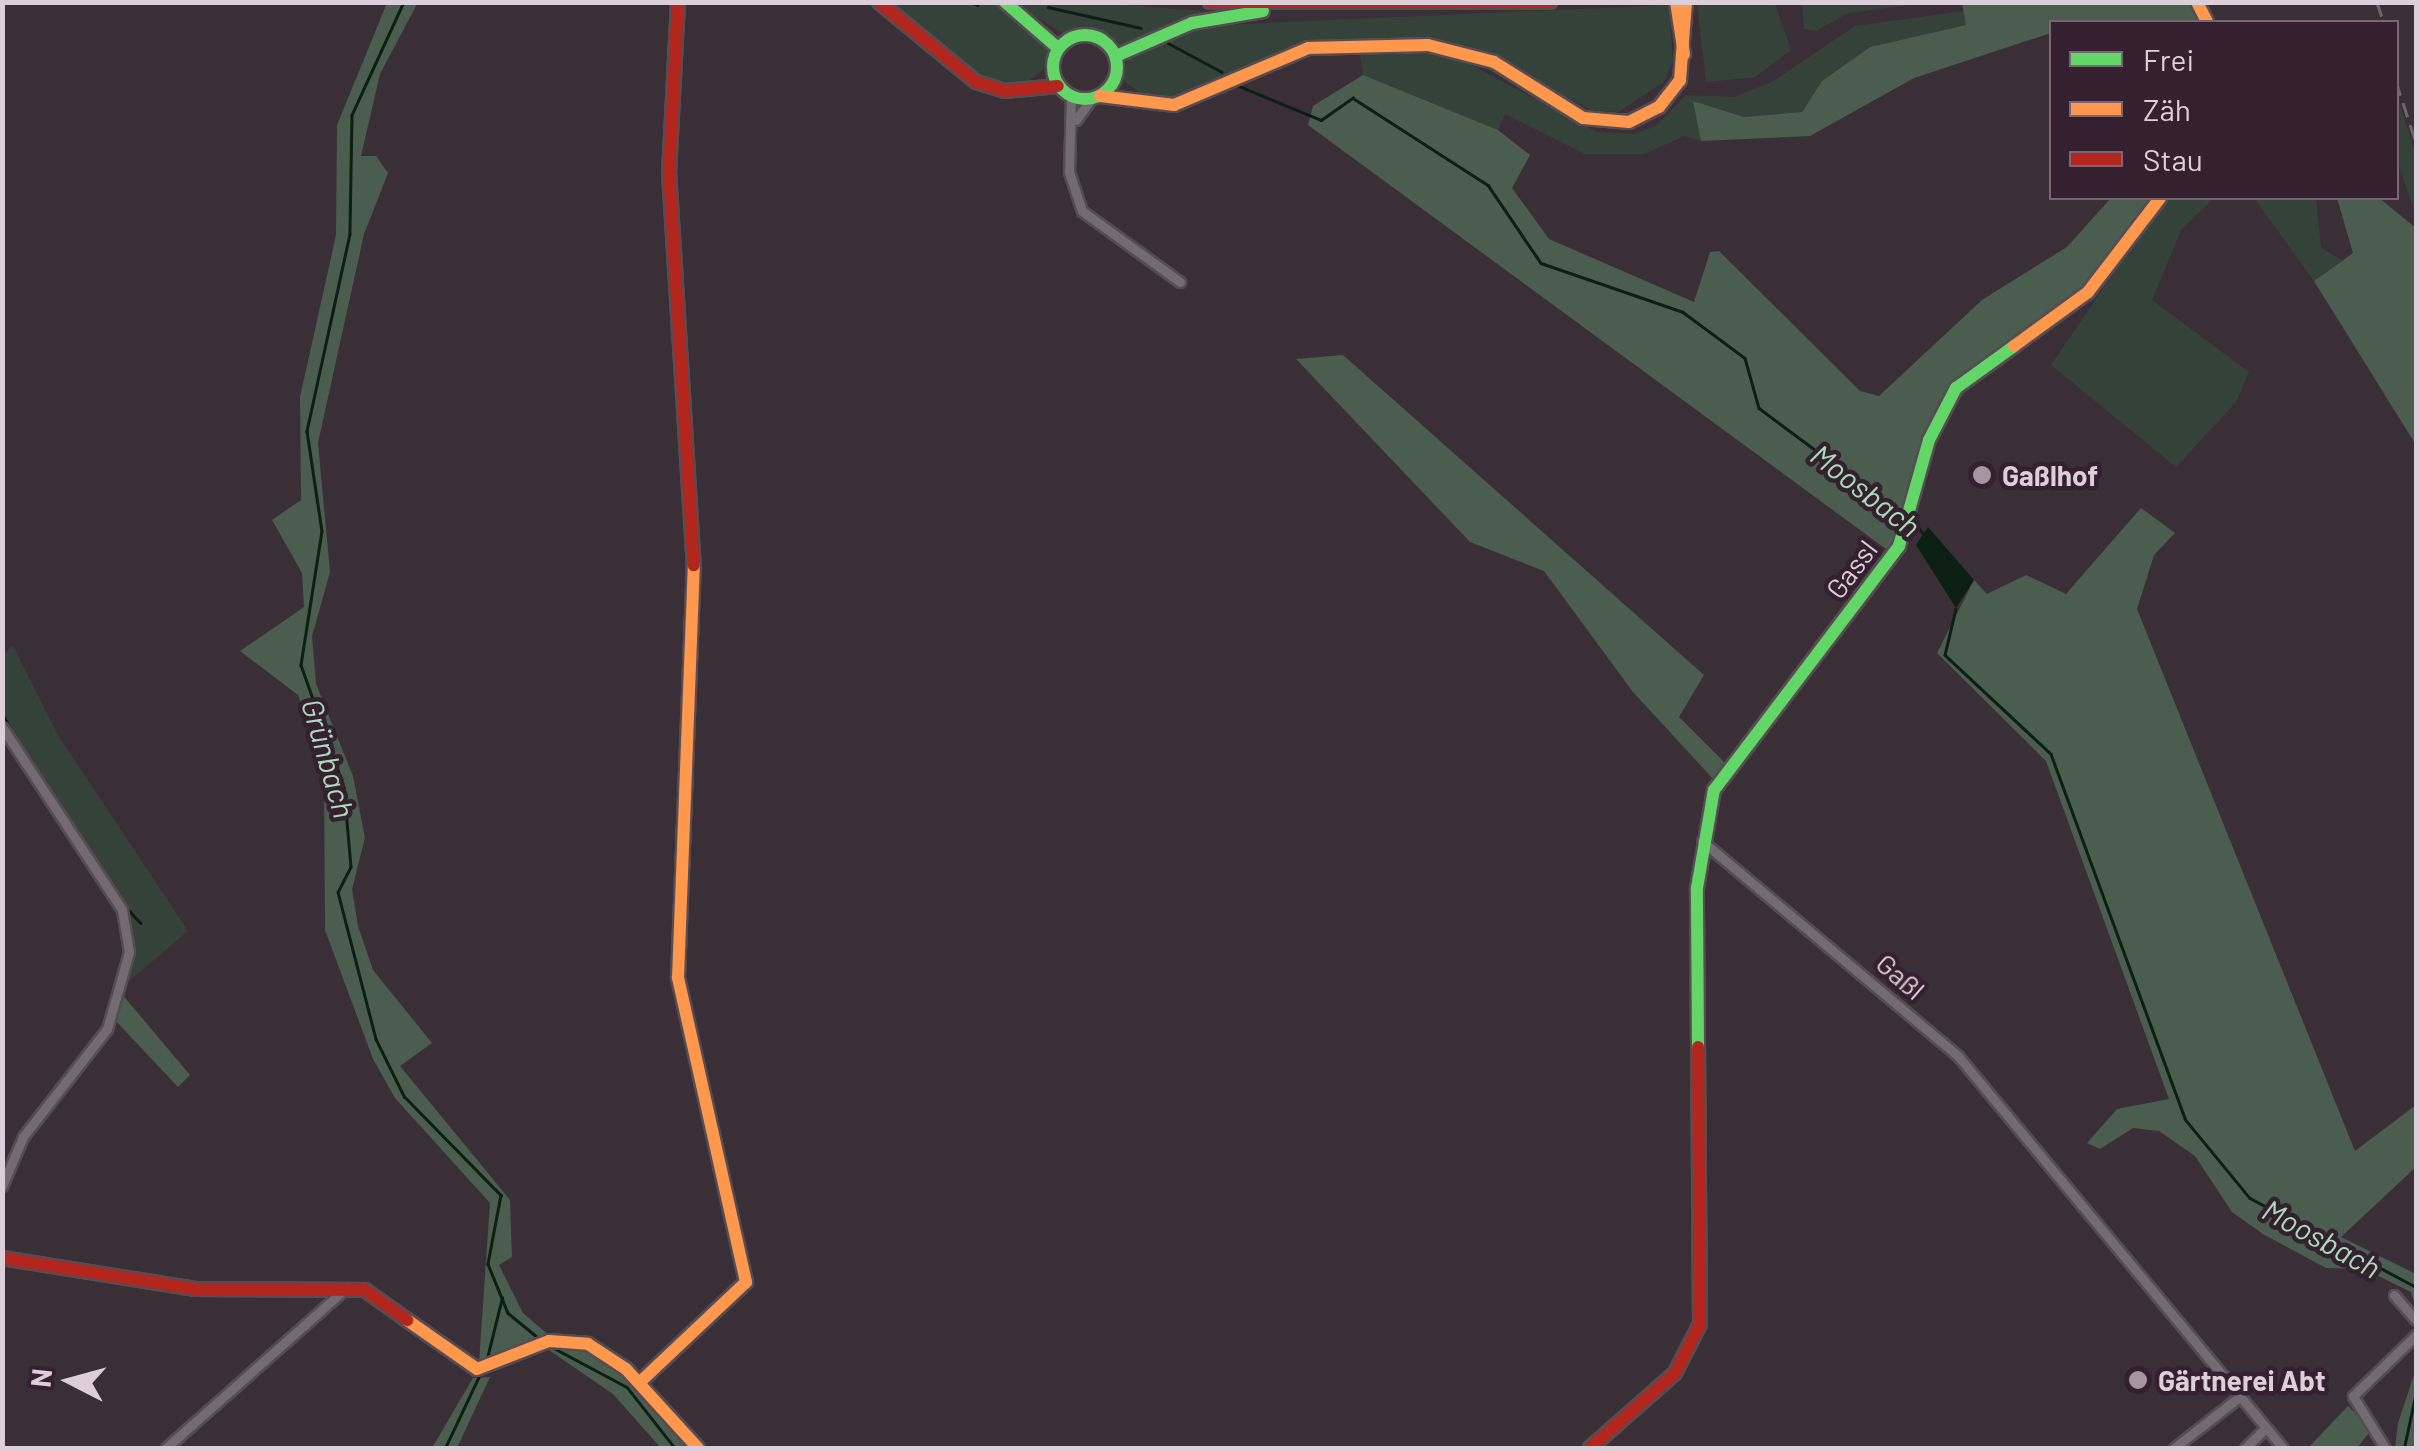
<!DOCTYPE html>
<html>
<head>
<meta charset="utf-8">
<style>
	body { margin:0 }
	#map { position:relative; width:2419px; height:1451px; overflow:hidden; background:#3b2f37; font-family:Barlow,sans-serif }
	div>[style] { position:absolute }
	.green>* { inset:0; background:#354239 }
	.forest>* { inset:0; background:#4a5d4f }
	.water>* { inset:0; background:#0c1f13 }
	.stream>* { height:2.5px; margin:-1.25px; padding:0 1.25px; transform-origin:1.25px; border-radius:1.25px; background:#0c1f13 }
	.roads { filter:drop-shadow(2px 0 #564c53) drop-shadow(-2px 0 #564c53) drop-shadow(0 2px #564c53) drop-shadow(0 -2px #564c53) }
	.street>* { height:9px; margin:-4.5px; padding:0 4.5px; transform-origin:4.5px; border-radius:4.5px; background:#746a71 }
	.fast>* { height:12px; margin:-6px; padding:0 6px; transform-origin:6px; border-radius:6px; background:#63d668 }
	.fast>.ring { margin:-6px; padding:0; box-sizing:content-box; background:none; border:12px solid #63d668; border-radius:50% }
	.slow>* { height:12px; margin:-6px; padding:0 6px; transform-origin:6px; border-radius:6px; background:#ff974d }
	.jam>* { height:12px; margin:-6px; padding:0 6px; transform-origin:6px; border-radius:6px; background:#b3261e }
	.rail>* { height:2.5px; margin-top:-1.25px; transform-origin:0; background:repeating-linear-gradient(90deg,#6e656b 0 15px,transparent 0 23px) }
	.dots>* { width:28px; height:28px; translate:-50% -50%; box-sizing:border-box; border:5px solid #35202f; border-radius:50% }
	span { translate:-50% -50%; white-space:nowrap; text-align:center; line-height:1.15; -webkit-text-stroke:9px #35202f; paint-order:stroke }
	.poi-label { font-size:28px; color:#ddcfd9; font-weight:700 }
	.left { translate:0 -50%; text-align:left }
	.street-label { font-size:28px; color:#ddcfd9 }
	.water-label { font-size:30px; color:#abdcb8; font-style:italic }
	.frame { position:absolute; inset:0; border:5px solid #ddcfd9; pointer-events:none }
	.legend { position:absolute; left:2049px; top:20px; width:350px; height:180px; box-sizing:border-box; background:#35202f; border:2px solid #786673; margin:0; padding:12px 18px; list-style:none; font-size:30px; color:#ddcfd9 }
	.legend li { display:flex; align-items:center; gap:20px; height:50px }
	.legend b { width:50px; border:2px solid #786673 }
	.north { position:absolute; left:20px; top:1331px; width:100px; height:100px; -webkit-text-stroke:8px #35202f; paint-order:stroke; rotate:276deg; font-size:28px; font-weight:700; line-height:40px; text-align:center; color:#ddcfd9 }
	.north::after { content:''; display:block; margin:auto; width:35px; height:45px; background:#ddcfd9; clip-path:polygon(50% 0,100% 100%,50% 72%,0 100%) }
</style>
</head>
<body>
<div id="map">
	<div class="green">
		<div style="clip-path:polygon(891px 3px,996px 3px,1052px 46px,1050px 65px,1024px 84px,974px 77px)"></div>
		<div style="clip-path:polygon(1013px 3px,1100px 3px,1215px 12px,1117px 48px,1094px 30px,1066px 35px)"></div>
		<div style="clip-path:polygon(1697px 3px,1775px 4px,1791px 50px,1755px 77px,1706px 82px)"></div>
		<div style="clip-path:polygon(1802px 3px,1802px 2px,1925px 3px,1848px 13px,1816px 31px,1804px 29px)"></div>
		<div style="clip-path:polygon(1669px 5px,1673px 60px,1664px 82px,1618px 112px,1591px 110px,1469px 46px,1418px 38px,1313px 42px,1181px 97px,1150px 100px,1121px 79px,1129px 54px,1197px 26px)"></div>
		<div style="clip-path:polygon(1964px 11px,1966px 25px,1870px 47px,1822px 81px,1802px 112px,1744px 117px,1694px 101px,1701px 141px,1684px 136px,1645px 154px,1585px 154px,1505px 114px,1498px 130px,1363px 75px,1359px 49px,1447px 52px,1597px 132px,1634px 134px,1656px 126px,1686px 95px,1734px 97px,1772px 82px,1855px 26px)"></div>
		<div style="clip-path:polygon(2397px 95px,2416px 155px,2416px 216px,2397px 161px)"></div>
		<div style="clip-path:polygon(2165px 198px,2214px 198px,2181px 230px,2152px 300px,2249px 372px,2236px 402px,2176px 467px,2051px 365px)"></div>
		<div style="clip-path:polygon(2254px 198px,2316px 198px,2321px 248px,2342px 260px,2314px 281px)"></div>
		<div style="clip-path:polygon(13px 646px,59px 737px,188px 931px,122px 987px,127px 911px,35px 786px,3px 723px,2px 655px)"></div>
	</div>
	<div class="forest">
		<div style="clip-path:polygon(387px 3px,417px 4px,380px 74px,361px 156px,376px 156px,388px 173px,364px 234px,318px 443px,330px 572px,312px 636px,316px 684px,353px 776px,365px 838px,352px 889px,358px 926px,373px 970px,432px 1043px,400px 1066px,510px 1200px,512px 1257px,499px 1265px,523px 1313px,551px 1337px,479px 1363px,490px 1203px,395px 1098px,373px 1059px,325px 930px,324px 772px,298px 695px,240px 651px,304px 607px,302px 573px,272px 520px,301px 500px,300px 397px,336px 235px,337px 125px)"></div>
		<div style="clip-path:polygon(1962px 3px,2190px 3px,2201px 22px,2052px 22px,2051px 33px,1914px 78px,1810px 136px,1701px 141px,1693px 101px,1744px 117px,1802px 112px,1822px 81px,1870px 47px,1966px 25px)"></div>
		<div style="clip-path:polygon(1363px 75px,1498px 130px,1530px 155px,1512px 188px,1549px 239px,1694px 302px,1710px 252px,1719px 251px,1860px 391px,1879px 396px,1982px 300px,2067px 247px,2111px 198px,2155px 198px,2084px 290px,1974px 367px,1942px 402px,1890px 552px,1308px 125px,1313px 106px)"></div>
		<div style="clip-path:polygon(2337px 198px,2379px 198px,2416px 228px,2416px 445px,2314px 281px,2353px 253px)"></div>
		<div style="clip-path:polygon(1343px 355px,1704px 675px,1679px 717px,1726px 764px,1715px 781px,1633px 692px,1544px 571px,1470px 542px,1296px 359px)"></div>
		<div style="clip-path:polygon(2141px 508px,2175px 533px,2154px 555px,2137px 609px,2355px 1151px,2416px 1105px,2416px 1167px,2341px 1237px,2416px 1274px,2416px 1308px,2411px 1292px,2364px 1269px,2326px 1268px,2263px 1234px,2232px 1212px,2195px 1156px,2159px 1131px,2133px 1128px,2100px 1149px,2087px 1143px,2117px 1109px,2169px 1099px,2046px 761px,1937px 653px,1974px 580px,1987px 594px,2026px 575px,2066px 594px)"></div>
		<div style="clip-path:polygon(121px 993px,190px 1075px,178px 1087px,113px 1018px)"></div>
		<div style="clip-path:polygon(543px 1346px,593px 1352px,614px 1365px,689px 1445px,661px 1448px,613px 1394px)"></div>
		<div style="clip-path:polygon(2416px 1369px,2416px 1448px,2395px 1448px,2398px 1423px)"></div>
		<div style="clip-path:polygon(490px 1377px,457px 1448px,432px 1448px,473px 1378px)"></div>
		<div style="clip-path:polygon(2348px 1406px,2372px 1429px,2357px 1448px,2308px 1448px)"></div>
	</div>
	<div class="water">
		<div style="clip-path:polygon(1928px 527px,1974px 580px,1956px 608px,1916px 545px)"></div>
	</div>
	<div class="stream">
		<div style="left:404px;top:2px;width:124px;rotate:114.7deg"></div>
		<div style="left:352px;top:115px;width:119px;rotate:91deg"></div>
		<div style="left:350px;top:234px;width:202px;rotate:102.3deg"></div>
		<div style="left:307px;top:431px;width:101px;rotate:81.5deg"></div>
		<div style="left:322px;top:531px;width:136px;rotate:98.9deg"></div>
		<div style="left:301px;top:665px;width:129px;rotate:70.6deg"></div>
		<div style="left:344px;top:787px;width:80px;rotate:85deg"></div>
		<div style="left:351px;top:867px;width:28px;rotate:117deg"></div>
		<div style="left:338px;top:892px;width:152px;rotate:75.5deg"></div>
		<div style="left:376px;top:1039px;width:64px;rotate:63.8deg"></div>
		<div style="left:404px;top:1096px;width:139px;rotate:45.6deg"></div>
		<div style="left:501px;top:1195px;width:70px;rotate:100.7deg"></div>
		<div style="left:488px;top:1264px;width:53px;rotate:67.8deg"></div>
		<div style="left:508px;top:1313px;width:43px;rotate:39.3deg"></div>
		<div style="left:969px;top:2px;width:9px;rotate:18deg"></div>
		<div style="left:1048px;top:7px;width:95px;rotate:12.7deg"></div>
		<div style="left:1168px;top:43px;width:61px;rotate:28.2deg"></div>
		<div style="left:1239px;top:86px;width:89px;rotate:22.5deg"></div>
		<div style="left:1321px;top:120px;width:39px;rotate:-35deg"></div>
		<div style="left:1353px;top:98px;width:161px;rotate:32.8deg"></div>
		<div style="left:1488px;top:185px;width:94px;rotate:55.8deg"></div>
		<div style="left:1541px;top:263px;width:150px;rotate:19deg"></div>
		<div style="left:1683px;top:312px;width:77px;rotate:36.6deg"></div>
		<div style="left:1745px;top:358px;width:52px;rotate:74.4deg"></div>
		<div style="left:1759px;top:408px;width:181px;rotate:36.7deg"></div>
		<div style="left:1911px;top:520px;width:22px;rotate:47deg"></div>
		<div style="left:1956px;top:609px;width:47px;rotate:103.4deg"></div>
		<div style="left:1945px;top:655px;width:145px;rotate:43deg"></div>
		<div style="left:2051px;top:754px;width:389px;rotate:69.8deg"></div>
		<div style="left:2185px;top:1119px;width:102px;rotate:50.6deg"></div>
		<div style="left:2250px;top:1198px;width:188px;rotate:28.2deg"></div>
		<div style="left:2px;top:713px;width:32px;rotate:62deg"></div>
		<div style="left:103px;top:873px;width:22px;rotate:56deg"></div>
		<div style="left:125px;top:906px;width:23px;rotate:47deg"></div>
		<div style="left:552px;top:1347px;width:85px;rotate:28.1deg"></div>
		<div style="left:627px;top:1387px;width:78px;rotate:51.8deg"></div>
		<div style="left:487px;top:1358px;width:62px;rotate:-76deg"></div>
		<div style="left:445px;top:1448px;width:82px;rotate:-64.7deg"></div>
		<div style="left:2404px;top:1448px;width:57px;rotate:-77.9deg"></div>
	</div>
	<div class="roads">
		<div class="street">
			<div style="left:1071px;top:96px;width:76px;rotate:91.5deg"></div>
			<div style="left:1069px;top:172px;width:41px;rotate:71.6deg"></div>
			<div style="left:1082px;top:211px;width:121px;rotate:35.9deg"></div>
			<div style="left:1076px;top:120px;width:26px;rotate:-54deg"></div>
			<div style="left:2px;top:727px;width:219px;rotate:56.7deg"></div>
			<div style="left:122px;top:910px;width:43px;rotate:80.5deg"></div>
			<div style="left:129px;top:952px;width:80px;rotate:105.9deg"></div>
			<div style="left:107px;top:1029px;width:137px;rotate:127.9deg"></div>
			<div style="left:23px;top:1137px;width:53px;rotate:113.2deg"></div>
			<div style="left:1702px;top:841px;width:334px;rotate:40deg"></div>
			<div style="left:1958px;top:1056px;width:509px;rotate:50.34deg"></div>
			<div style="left:2394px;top:1295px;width:33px;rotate:49deg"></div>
			<div style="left:166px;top:1448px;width:241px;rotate:-41.6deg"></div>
			<div style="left:2174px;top:1448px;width:81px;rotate:-38deg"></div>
			<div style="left:2245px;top:1448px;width:28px;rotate:-44deg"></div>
			<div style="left:2385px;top:1448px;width:61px;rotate:-121.6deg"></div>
			<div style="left:2353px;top:1396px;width:88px;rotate:-44.1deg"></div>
		</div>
		<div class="fast">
			<div style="left:1005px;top:2px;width:70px;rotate:41deg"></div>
			<div class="ring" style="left:1053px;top:35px;width:52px;height:52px"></div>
			<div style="left:1116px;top:56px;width:83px;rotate:-23.5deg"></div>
			<div style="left:1192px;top:23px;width:72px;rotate:-9.6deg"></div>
			<div style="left:1698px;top:1047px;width:159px;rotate:-90.4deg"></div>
			<div style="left:1697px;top:888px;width:99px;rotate:-80.2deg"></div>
			<div style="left:1714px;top:790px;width:306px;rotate:-52.8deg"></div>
			<div style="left:1899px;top:546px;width:110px;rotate:-74.2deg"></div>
			<div style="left:1929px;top:440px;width:59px;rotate:-62.6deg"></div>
			<div style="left:1956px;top:388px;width:72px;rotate:-35.9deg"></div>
		</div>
		<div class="slow">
			<div style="left:1676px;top:2px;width:53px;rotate:81.3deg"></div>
			<div style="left:2197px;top:2px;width:22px;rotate:63deg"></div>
			<div style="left:1100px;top:96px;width:75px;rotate:6.9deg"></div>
			<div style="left:1174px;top:105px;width:146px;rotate:-23deg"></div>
			<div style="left:1308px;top:48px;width:120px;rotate:-1.4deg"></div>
			<div style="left:1428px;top:45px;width:68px;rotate:14.4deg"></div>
			<div style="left:1494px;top:62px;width:105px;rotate:32.2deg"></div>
			<div style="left:1583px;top:118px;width:46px;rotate:5deg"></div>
			<div style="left:1629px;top:122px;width:34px;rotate:-27deg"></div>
			<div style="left:1659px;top:107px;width:34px;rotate:-52deg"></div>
			<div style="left:1680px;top:80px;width:78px;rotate:-85.6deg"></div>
			<div style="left:2014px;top:346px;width:92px;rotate:-36.1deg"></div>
			<div style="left:2088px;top:292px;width:118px;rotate:-52.5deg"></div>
			<div style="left:407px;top:1320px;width:85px;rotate:35deg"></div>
			<div style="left:477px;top:1369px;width:77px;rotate:-21.3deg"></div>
			<div style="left:549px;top:1341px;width:39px;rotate:4deg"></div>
			<div style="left:588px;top:1344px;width:45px;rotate:33.3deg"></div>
			<div style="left:626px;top:1369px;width:107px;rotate:47.7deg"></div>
			<div style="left:639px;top:1383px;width:147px;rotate:-43.3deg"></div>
			<div style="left:746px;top:1282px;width:312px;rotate:-102.6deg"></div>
			<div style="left:678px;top:978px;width:413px;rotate:-87.8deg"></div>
		</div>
		<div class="jam">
			<div style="left:678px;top:2px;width:170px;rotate:93deg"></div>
			<div style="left:669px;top:172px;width:394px;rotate:86.4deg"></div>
			<div style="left:879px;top:2px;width:126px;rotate:39.5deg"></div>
			<div style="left:976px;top:82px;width:30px;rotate:17deg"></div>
			<div style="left:1005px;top:91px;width:53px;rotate:-5.4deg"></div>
			<div style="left:1210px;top:2px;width:340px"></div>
			<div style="left:2px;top:1258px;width:196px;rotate:9.1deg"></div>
			<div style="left:196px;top:1289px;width:169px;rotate:0.3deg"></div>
			<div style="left:365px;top:1290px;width:52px;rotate:35.5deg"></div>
			<div style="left:1590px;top:1448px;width:113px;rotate:-41.4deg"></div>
			<div style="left:1675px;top:1373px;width:55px;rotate:-63deg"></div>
			<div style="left:1700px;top:1324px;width:277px;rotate:-90.4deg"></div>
		</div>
	</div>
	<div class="rail">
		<div style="left:2377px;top:2px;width:21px;rotate:71deg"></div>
		<div style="left:2396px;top:81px;width:64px;rotate:71.8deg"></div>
	</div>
	<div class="dots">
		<div style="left:1982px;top:475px;background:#a497a0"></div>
		<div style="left:2138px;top:1380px;background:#a497a0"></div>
	</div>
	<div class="poi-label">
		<span class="left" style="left:2002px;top:475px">Gaßlhof</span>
		<span class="left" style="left:2158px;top:1380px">Gärtnerei Abt</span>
	</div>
	<div class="street-label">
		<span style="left:1851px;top:569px;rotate:-53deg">Gassl</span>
		<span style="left:1901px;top:976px;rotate:41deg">Gaßl</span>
	</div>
	<div class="water-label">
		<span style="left:1866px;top:490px;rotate:38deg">Moosbach</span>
		<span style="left:329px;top:758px;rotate:74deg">Grünbach</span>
		<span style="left:2322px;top:1238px;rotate:29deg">Moosbach</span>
	</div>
	<div class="frame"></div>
	<ul class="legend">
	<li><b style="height:12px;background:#63d668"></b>Frei</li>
	<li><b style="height:12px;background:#ff974d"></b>Zäh</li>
	<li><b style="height:12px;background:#b3261e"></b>Stau</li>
	</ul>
	<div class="north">N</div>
</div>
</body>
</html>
